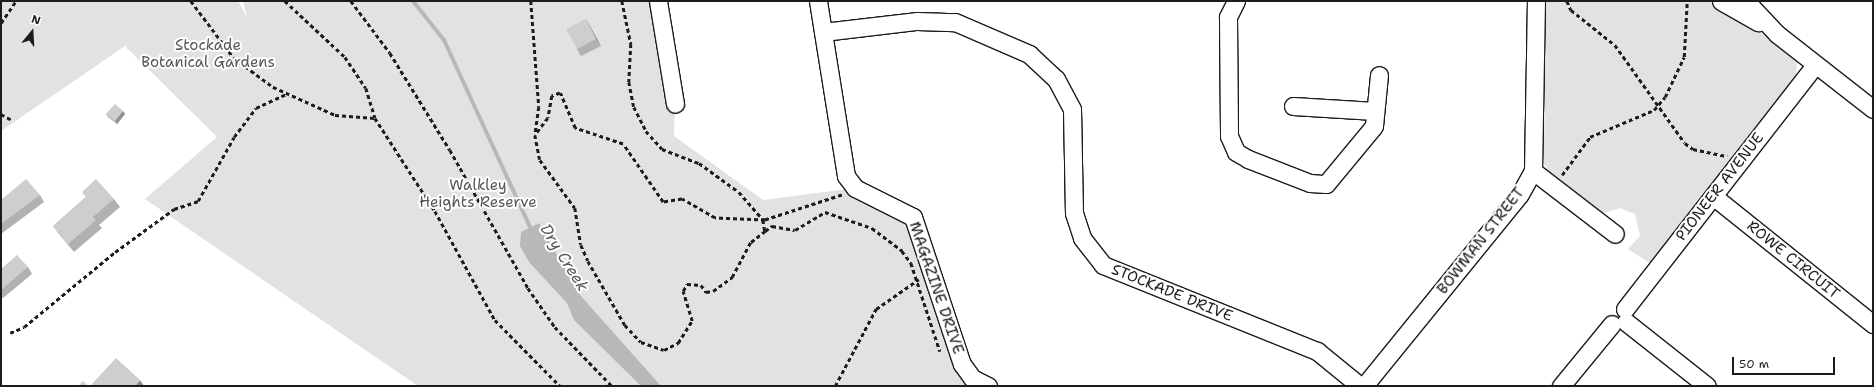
<!DOCTYPE html>
<html>
<head>
<meta charset="utf-8">
<style>
	body { margin:0 }
	#map { position:relative; width:1874px; height:387px; overflow:hidden; background:#fff; font-family:"Shantell Sans",sans-serif }
	div>[style] { position:absolute }
	.green>* { inset:0; background:#e2e2e2 }
	.water>* { inset:0; background:#b8b8b8 }
	.stream>* { height:4px; margin:-2px; padding:0 2px; transform-origin:2px; border-radius:2px; background:#b8b8b8 }
	.path>* { height:2.5px; margin-top:-1.25px; transform-origin:0; background:repeating-linear-gradient(90deg,#1c1c1c 0 4px,transparent 0 7px) }
	.roads { filter:drop-shadow(1px 0 #1c1c1c) drop-shadow(-1px 0 #1c1c1c) drop-shadow(0 1px #1c1c1c) drop-shadow(0 -1px #1c1c1c) }
	.minor>* { height:17px; margin:-8.5px; padding:0 8.5px; transform-origin:8.5px; border-radius:8.5px; background:#fff }
	.wall>* { inset:0; background:#b1b1b1 }
	.shaded-wall>* { inset:0; background:#909090 }
	.building>* { inset:0; background:#cecece }
	span { translate:-50% -50%; white-space:nowrap; text-align:center; line-height:1.15; -webkit-text-stroke:4px #fff; paint-order:stroke }
	.park-label { font-size:15px; color:#575757 }
	.street-label { font-size:15px; color:#1c1c1c }
	.water-label { font-size:16px; color:#5a5a5a; font-style:italic }
	.frame { position:absolute; inset:0; border:2px solid #1c1c1c; pointer-events:none }
	.north { position:absolute; left:12px; top:12px; width:40px; height:40px; -webkit-text-stroke:3px #fff; paint-order:stroke; rotate:18deg; font-size:11px; font-weight:700; line-height:16px; text-align:center; color:#1c1c1c }
	.north::after { content:''; display:block; margin:auto; width:14px; height:18px; background:#1c1c1c; clip-path:polygon(50% 0,100% 100%,50% 72%,0 100%) }
	.scale { position:absolute; left:1732px; top:357px; width:103px; height:18px; box-sizing:border-box; border:2px solid #1c1c1c; border-top:0; padding-left:5px; font-size:12px; line-height:14px; white-space:nowrap; color:#1c1c1c; -webkit-text-stroke:3px #fff; paint-order:stroke }
</style>
</head>
<body>
<div id="map">
	<div class="green">
		<div style="clip-path:polygon(1px 1px,238px 1px,247px 17px,243px 1px,658px 1px,675px 104px,674px 136px,763px 200px,855px 188px,913px 217px,968px 373px,992px 386px,418px 386px,145px 199px,217px 137px,125px 46px,1px 131px)"></div>
		<div style="clip-path:polygon(1545px 1px,1713px 1px,1793px 55px,1797px 63px,1796px 78px,1650px 263px,1628px 249px,1640px 236px,1635px 214px,1620px 208px,1604px 213px,1597px 211px,1552px 177px,1544px 164px)"></div>
	</div>
	<div class="water">
		<div style="clip-path:polygon(539px 223px,580px 295px,661px 386px,641px 386px,574px 320px,567px 303px,529px 262px,520px 246px,521px 232px)"></div>
	</div>
	<div class="stream">
		<div style="left:413px;top:1px;width:50px;rotate:51.5deg"></div>
		<div style="left:444px;top:40px;width:210px;rotate:65.3deg"></div>
	</div>
	<div class="path">
		<div style="left:191px;top:1px;width:71px;rotate:53deg"></div>
		<div style="left:234px;top:58px;width:49px;rotate:36.6deg"></div>
		<div style="left:273px;top:87px;width:68px;rotate:24.3deg"></div>
		<div style="left:335px;top:115px;width:40px;rotate:4.3deg"></div>
		<div style="left:285px;top:1px;width:82px;rotate:43deg"></div>
		<div style="left:345px;top:57px;width:37px;rotate:56deg"></div>
		<div style="left:366px;top:88px;width:31px;rotate:73deg"></div>
		<div style="left:375px;top:118px;width:111px;rotate:57.2deg"></div>
		<div style="left:435px;top:211px;width:124px;rotate:61.2deg"></div>
		<div style="left:495px;top:320px;width:93px;rotate:45.4deg"></div>
		<div style="left:351px;top:1px;width:65px;rotate:53.1deg"></div>
		<div style="left:390px;top:53px;width:114px;rotate:58.3deg"></div>
		<div style="left:450px;top:150px;width:159px;rotate:60.5deg"></div>
		<div style="left:528px;top:288px;width:47px;rotate:55.3deg"></div>
		<div style="left:555px;top:327px;width:82px;rotate:46deg"></div>
		<div style="left:531px;top:1px;width:106px;rotate:85.7deg"></div>
		<div style="left:539px;top:107px;width:27px;rotate:98deg"></div>
		<div style="left:622px;top:1px;width:44px;rotate:78.2deg"></div>
		<div style="left:631px;top:44px;width:38px;rotate:93deg"></div>
		<div style="left:629px;top:82px;width:25px;rotate:79deg"></div>
		<div style="left:634px;top:107px;width:27px;rotate:63deg"></div>
		<div style="left:646px;top:131px;width:24px;rotate:48deg"></div>
		<div style="left:662px;top:149px;width:40px;rotate:21deg"></div>
		<div style="left:699px;top:163px;width:49px;rotate:35.9deg"></div>
		<div style="left:739px;top:192px;width:37px;rotate:49deg"></div>
		<div style="left:763px;top:220px;width:11px;rotate:80deg"></div>
		<div style="left:1567px;top:1px;width:10px;rotate:66deg"></div>
		<div style="left:1571px;top:10px;width:56px;rotate:38.5deg"></div>
		<div style="left:1615px;top:45px;width:120px;rotate:54.5deg"></div>
		<div style="left:1685px;top:143px;width:10px;rotate:37deg"></div>
		<div style="left:1693px;top:149px;width:35px;rotate:12deg"></div>
		<div style="left:1px;top:23px;width:27px;rotate:-56deg"></div>
		<div style="left:1px;top:114px;width:13px;rotate:29deg"></div>
		<div style="left:1562px;top:175px;width:47px;rotate:-53.6deg"></div>
		<div style="left:1590px;top:137px;width:69px;rotate:-22.9deg"></div>
		<div style="left:1654px;top:110px;width:17px;rotate:-50deg"></div>
		<div style="left:1665px;top:97px;width:44px;rotate:-64.6deg"></div>
		<div style="left:1684px;top:57px;width:56px;rotate:-86.9deg"></div>
		<div style="left:842px;top:195px;width:81px;rotate:162deg"></div>
		<div style="left:765px;top:220px;width:50px;rotate:-177.7deg"></div>
		<div style="left:715px;top:218px;width:38px;rotate:-150deg"></div>
		<div style="left:682px;top:199px;width:19px;rotate:171deg"></div>
		<div style="left:663px;top:202px;width:70px;rotate:-124.6deg"></div>
		<div style="left:623px;top:144px;width:51px;rotate:-161.6deg"></div>
		<div style="left:575px;top:128px;width:38px;rotate:-113deg"></div>
		<div style="left:560px;top:93px;width:9px;rotate:159deg"></div>
		<div style="left:552px;top:96px;width:22px;rotate:100deg"></div>
		<div style="left:548px;top:118px;width:21px;rotate:127deg"></div>
		<div style="left:535px;top:135px;width:25px;rotate:79deg"></div>
		<div style="left:540px;top:160px;width:59px;rotate:53.9deg"></div>
		<div style="left:575px;top:208px;width:37px;rotate:81deg"></div>
		<div style="left:581px;top:245px;width:17px;rotate:66deg"></div>
		<div style="left:588px;top:261px;width:74px;rotate:60deg"></div>
		<div style="left:625px;top:325px;width:23px;rotate:47deg"></div>
		<div style="left:641px;top:342px;width:24px;rotate:19deg"></div>
		<div style="left:664px;top:350px;width:16px;rotate:-27deg"></div>
		<div style="left:678px;top:343px;width:26px;rotate:-58deg"></div>
		<div style="left:692px;top:321px;width:31px;rotate:-107deg"></div>
		<div style="left:683px;top:291px;width:8px;rotate:-60deg"></div>
		<div style="left:687px;top:284px;width:14px;rotate:4deg"></div>
		<div style="left:701px;top:285px;width:9px;rotate:54deg"></div>
		<div style="left:706px;top:292px;width:7px;rotate:-8deg"></div>
		<div style="left:713px;top:291px;width:24px;rotate:-36deg"></div>
		<div style="left:732px;top:277px;width:40px;rotate:-62deg"></div>
		<div style="left:751px;top:242px;width:18px;rotate:-38deg"></div>
		<div style="left:765px;top:231px;width:9px;rotate:-36deg"></div>
		<div style="left:772px;top:226px;width:23px;rotate:10deg"></div>
		<div style="left:795px;top:230px;width:35px;rotate:-31deg"></div>
		<div style="left:825px;top:212px;width:50px;rotate:18.8deg"></div>
		<div style="left:872px;top:228px;width:38px;rotate:37deg"></div>
		<div style="left:902px;top:251px;width:15px;rotate:53deg"></div>
		<div style="left:911px;top:263px;width:93px;rotate:71.8deg"></div>
		<div style="left:10px;top:333px;width:15px;rotate:-23deg"></div>
		<div style="left:24px;top:327px;width:118px;rotate:-39.5deg"></div>
		<div style="left:115px;top:252px;width:73px;rotate:-36.1deg"></div>
		<div style="left:174px;top:209px;width:25px;rotate:-18deg"></div>
		<div style="left:198px;top:201px;width:73px;rotate:-60.6deg"></div>
		<div style="left:234px;top:137px;width:36px;rotate:-53deg"></div>
		<div style="left:256px;top:108px;width:33px;rotate:-25deg"></div>
		<div style="left:835px;top:386px;width:87px;rotate:-62deg"></div>
		<div style="left:876px;top:309px;width:52px;rotate:-34.9deg"></div>
	</div>
	<div class="roads">
		<div class="minor">
			<div style="left:658px;top:1px;width:104px;rotate:80.6deg"></div>
			<div style="left:818px;top:1px;width:177px;rotate:80.9deg"></div>
			<div style="left:846px;top:176px;width:15px;rotate:53deg"></div>
			<div style="left:855px;top:188px;width:65px;rotate:26.6deg"></div>
			<div style="left:913px;top:217px;width:155px;rotate:71.6deg"></div>
			<div style="left:962px;top:364px;width:17px;rotate:54deg"></div>
			<div style="left:972px;top:378px;width:18px;rotate:27deg"></div>
			<div style="left:1236px;top:1px;width:18px;rotate:117deg"></div>
			<div style="left:1228px;top:17px;width:119px;rotate:89.5deg"></div>
			<div style="left:1229px;top:136px;width:17px;rotate:66deg"></div>
			<div style="left:1236px;top:152px;width:14px;rotate:30deg"></div>
			<div style="left:1248px;top:159px;width:66px;rotate:21.2deg"></div>
			<div style="left:1310px;top:183px;width:16px;rotate:4deg"></div>
			<div style="left:1326px;top:184px;width:75px;rotate:-50.4deg"></div>
			<div style="left:1374px;top:126px;width:51px;rotate:-84.4deg"></div>
			<div style="left:1721px;top:1px;width:43px;rotate:29.6deg"></div>
			<div style="left:1746px;top:1px;width:45px;rotate:46.8deg"></div>
			<div style="left:1777px;top:34px;width:122px;rotate:38deg"></div>
			<div style="left:823px;top:32px;width:95px;rotate:-6.7deg"></div>
			<div style="left:917px;top:21px;width:38px;rotate:2deg"></div>
			<div style="left:955px;top:22px;width:81px;rotate:23.4deg"></div>
			<div style="left:1029px;top:54px;width:37px;rotate:43deg"></div>
			<div style="left:1056px;top:79px;width:34px;rotate:62deg"></div>
			<div style="left:1072px;top:109px;width:104px;rotate:88.9deg"></div>
			<div style="left:1074px;top:213px;width:26px;rotate:72deg"></div>
			<div style="left:1082px;top:238px;width:34px;rotate:52deg"></div>
			<div style="left:1103px;top:265px;width:231px;rotate:21.9deg"></div>
			<div style="left:1317px;top:351px;width:55px;rotate:39.1deg"></div>
			<div style="left:1293px;top:106px;width:82px;rotate:3.5deg"></div>
			<div style="left:1533px;top:171px;width:103px;rotate:37.5deg"></div>
			<div style="left:1713px;top:196px;width:205px;rotate:38.7deg"></div>
			<div style="left:1625px;top:309px;width:309px;rotate:-52.1deg"></div>
			<div style="left:1626px;top:322px;width:103px;rotate:38.3deg"></div>
			<div style="left:1364px;top:386px;width:247px;rotate:-50.9deg"></div>
			<div style="left:1520px;top:194px;width:26px;rotate:-61deg"></div>
			<div style="left:1533px;top:171px;width:170px;rotate:-89deg"></div>
			<div style="left:1561px;top:386px;width:80px;rotate:-50.6deg"></div>
		</div>
	</div>
	<div class="wall">
		<div style="clip-path:polygon(586px 19px,590px 26px,601px 46px,581px 56px,577px 49px)"></div>
		<div style="clip-path:polygon(123px 111px,125px 114px,117px 124px,108px 117px,106px 114px)"></div>
		<div style="clip-path:polygon(82px 192px,114px 199px,120px 207px,99px 225px,102px 228px,74px 252px,59px 234px,53px 226px,86px 197px)"></div>
		<div style="clip-path:polygon(40px 195px,44px 202px,1px 234px,1px 200px)"></div>
		<div style="clip-path:polygon(28px 267px,32px 274px,3px 298px,1px 296px,1px 269px)"></div>
	</div>
	<div class="shaded-wall">
		<div style="clip-path:polygon(586px 19px,590px 26px,601px 46px,596px 39px)"></div>
		<div style="clip-path:polygon(123px 111px,125px 114px,117px 124px,115px 121px)"></div>
		<div style="clip-path:polygon(140px 380px,144px 386px,135px 386px)"></div>
	</div>
	<div class="building">
		<div style="clip-path:polygon(586px 19px,596px 39px,577px 49px,566px 29px)"></div>
		<div style="clip-path:polygon(115px 104px,123px 111px,115px 121px,106px 114px)"></div>
		<div style="clip-path:polygon(26px 179px,40px 195px,1px 224px,1px 200px)"></div>
		<div style="clip-path:polygon(96px 179px,114px 199px,93px 217px,96px 220px,68px 244px,53px 226px,86px 197px,82px 192px)"></div>
		<div style="clip-path:polygon(17px 255px,28px 267px,1px 290px,1px 269px)"></div>
		<div style="clip-path:polygon(116px 358px,140px 380px,135px 386px,90px 386px)"></div>
		<div style="clip-path:polygon(83px 381px,88px 386px,78px 386px)"></div>
	</div>
	<div class="park-label">
		<span style="left:208px;top:54px">Stockade<br>Botanical Gardens</span>
		<span style="left:478px;top:194px">Walkley<br>Heights Reserve</span>
	</div>
	<div class="street-label">
		<span style="left:1720px;top:187px;rotate:-52deg">PIONEER AVENUE</span>
		<span style="left:1481px;top:241px;rotate:-52deg">BOWMAN STREET</span>
		<span style="left:1793px;top:260px;rotate:39deg">ROWE CIRCUIT</span>
		<span style="left:936px;top:288px;rotate:71deg">MAGAZINE DRIVE</span>
		<span style="left:1172px;top:293px;rotate:22deg">STOCKADE DRIVE</span>
	</div>
	<div class="water-label">
		<span style="left:564px;top:258px;rotate:58deg">Dry Creek</span>
	</div>
	<div class="frame"></div>
	<div class="north">N</div>
	<div class="scale">50 m</div>
</div>
</body>
</html>
